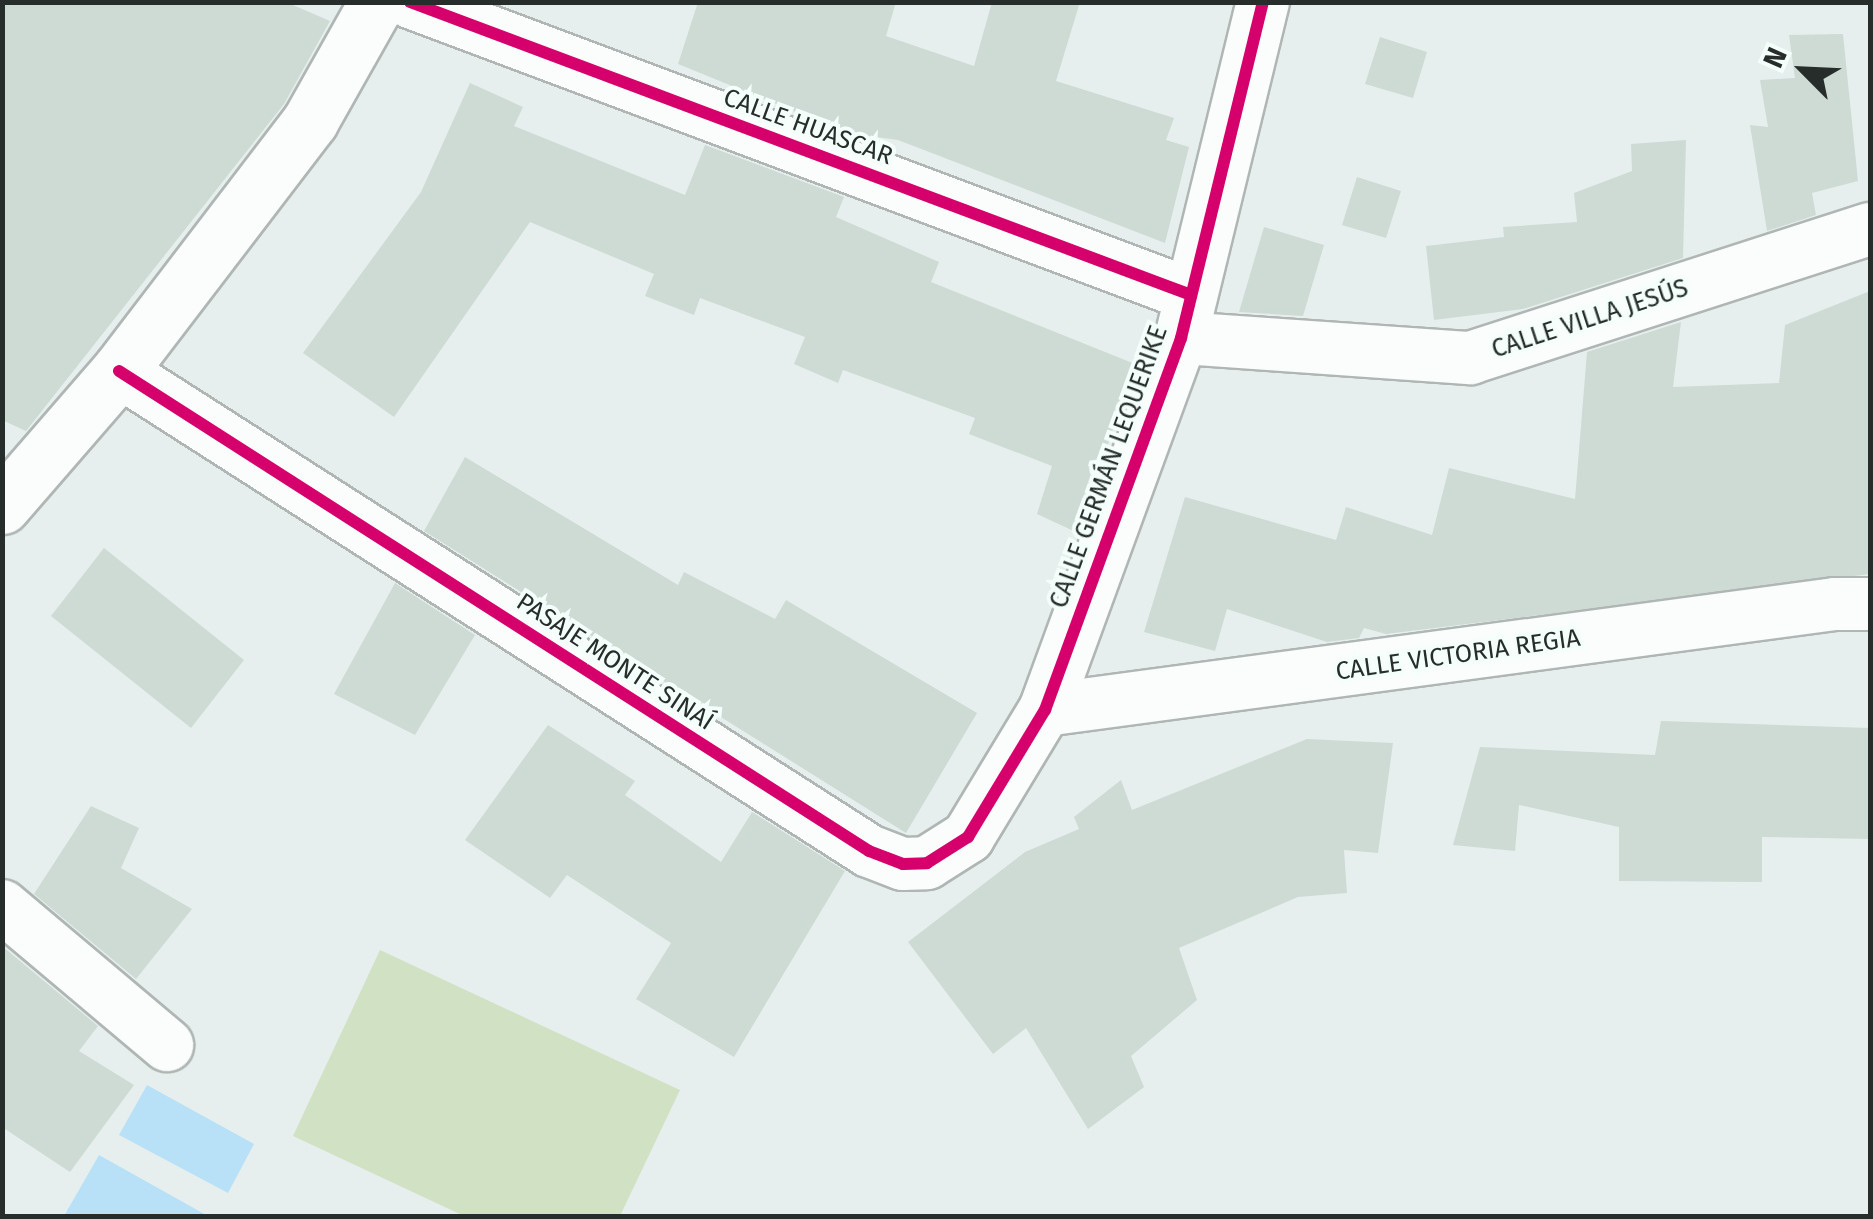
<!DOCTYPE html>
<html>
<head>
<meta charset="utf-8">
<style>
	body { margin:0 }
	#map { position:relative; width:1873px; height:1219px; overflow:hidden; background:#e6efed; font-family:"Fira Sans",sans-serif }
	div>[style] { position:absolute }
	.green>* { inset:0; background:#d1e1c4 }
	.water>* { inset:0; background:#b8e1f8 }
	.building>* { inset:0; background:#cddbd4 }
	.roads { filter:drop-shadow(2px 0 #afb6b4) drop-shadow(-2px 0 #afb6b4) drop-shadow(0 2px #afb6b4) drop-shadow(0 -2px #afb6b4) }
	.minor>* { height:52px; margin:-26px; padding:0 26px; transform-origin:26px; border-radius:26px; background:#fbfdfc }
	.secondary>* { height:55px; margin:-27.5px; padding:0 27.5px; transform-origin:27.5px; border-radius:27.5px; background:#fbfdfc }
	.cycleway>* { height:12px; margin:-6px; padding:0 6px; transform-origin:6px; border-radius:6px; background:#d6006c }
	span { translate:-50% -50%; white-space:nowrap; text-align:center; line-height:1.15; -webkit-text-stroke:8px #f4fffc; paint-order:stroke }
	.street-label { font-size:25px; color:#262d2b }
	.frame { position:absolute; inset:0; border:5px solid #262d2b; pointer-events:none }
	.north { position:absolute; left:1753px; top:20px; width:100px; height:100px; -webkit-text-stroke:8px #f4fffc; paint-order:stroke; rotate:294deg; font-size:28px; font-weight:700; line-height:40px; text-align:center; color:#262d2b }
	.north::after { content:''; display:block; margin:auto; width:35px; height:45px; background:#262d2b; clip-path:polygon(50% 0,100% 100%,50% 72%,0 100%) }
</style>
</head>
<body>
<div id="map">
	<div class="green">
		<div style="clip-path:polygon(380px 950px,680px 1090px,620px 1216px,464px 1216px,293px 1136px)"></div>
	</div>
	<div class="water">
		<div style="clip-path:polygon(147px 1085px,254px 1144px,228px 1193px,119px 1135px)"></div>
		<div style="clip-path:polygon(99px 1155px,208px 1216px,64px 1216px)"></div>
	</div>
	<div class="building">
		<div style="clip-path:polygon(2px 2px,286px 2px,330px 21px,284px 104px,26px 431px,2px 420px)"></div>
		<div style="clip-path:polygon(698px 2px,896px 2px,886px 36px,974px 66px,992px 2px,1080px 2px,1056px 81px,1174px 118px,1166px 140px,1189px 147px,1165px 243px,898px 140px,869px 136px,867px 141px,678px 64px)"></div>
		<div style="clip-path:polygon(1843px 34px,1858px 181px,1812px 193px,1816px 215px,1767px 231px,1750px 125px,1768px 127px,1760px 80px,1795px 78px,1789px 35px)"></div>
		<div style="clip-path:polygon(1380px 37px,1427px 52px,1413px 98px,1365px 84px)"></div>
		<div style="clip-path:polygon(470px 83px,523px 107px,514px 126px,685px 195px,705px 145px,844px 197px,836px 217px,939px 262px,931px 282px,1135px 364px,1078px 533px,1037px 514px,1052px 466px,969px 434px,975px 418px,843px 370px,838px 383px,794px 364px,805px 337px,700px 298px,694px 315px,645px 296px,654px 274px,530px 222px,394px 417px,303px 353px,421px 192px)"></div>
		<div style="clip-path:polygon(1686px 140px,1683px 258px,1523px 309px,1434px 320px,1426px 246px,1504px 237px,1503px 227px,1577px 222px,1574px 193px,1632px 171px,1631px 144px)"></div>
		<div style="clip-path:polygon(1357px 177px,1401px 191px,1386px 238px,1342px 225px)"></div>
		<div style="clip-path:polygon(1264px 227px,1324px 245px,1303px 316px,1239px 312px)"></div>
		<div style="clip-path:polygon(1870px 291px,1870px 574px,1386px 634px,1364px 628px,1359px 638px,1327px 642px,1227px 609px,1215px 651px,1144px 632px,1185px 497px,1336px 540px,1346px 507px,1432px 535px,1449px 468px,1575px 499px,1587px 352px,1681px 322px,1673px 387px,1779px 383px,1785px 325px)"></div>
		<div style="clip-path:polygon(465px 457px,678px 585px,684px 572px,775px 619px,786px 600px,977px 713px,906px 833px,424px 531px)"></div>
		<div style="clip-path:polygon(104px 548px,244px 660px,191px 728px,51px 616px)"></div>
		<div style="clip-path:polygon(395px 583px,475px 635px,415px 735px,334px 694px)"></div>
		<div style="clip-path:polygon(1661px 721px,1870px 728px,1870px 839px,1762px 837px,1762px 882px,1619px 881px,1619px 827px,1519px 805px,1515px 851px,1453px 845px,1480px 747px,1655px 755px)"></div>
		<div style="clip-path:polygon(548px 725px,635px 781px,625px 795px,721px 862px,752px 812px,845px 871px,734px 1057px,636px 999px,671px 943px,567px 875px,550px 898px,465px 840px)"></div>
		<div style="clip-path:polygon(1307px 739px,1393px 743px,1378px 853px,1344px 850px,1347px 893px,1298px 897px,1179px 948px,1197px 1000px,1131px 1056px,1144px 1087px,1088px 1129px,1026px 1028px,993px 1054px,908px 942px,1025px 852px,1079px 829px,1074px 817px,1121px 780px,1132px 810px)"></div>
		<div style="clip-path:polygon(91px 806px,139px 828px,121px 868px,192px 909px,136px 979px,34px 894px)"></div>
		<div style="clip-path:polygon(2px 946px,98px 1026px,79px 1051px,134px 1085px,70px 1172px,2px 1127px)"></div>
	</div>
	<div class="roads">
		<div class="minor">
			<div style="left:410px;top:2px;width:834px;rotate:20.56deg"></div>
			<div style="left:1181px;top:338px;width:290px;rotate:4deg"></div>
			<div style="left:1470px;top:358px;width:420px;rotate:-17.9deg"></div>
			<div style="left:119px;top:371px;width:890px;rotate:32.62deg"></div>
			<div style="left:869px;top:851px;width:36px;rotate:21deg"></div>
			<div style="left:903px;top:864px;width:24px;rotate:-2deg"></div>
			<div style="left:927px;top:863px;width:49px;rotate:-32.4deg"></div>
			<div style="left:968px;top:837px;width:149px;rotate:-58.8deg"></div>
			<div style="left:1045px;top:710px;width:396px;rotate:-69.9deg"></div>
			<div style="left:1181px;top:338px;width:346px;rotate:-76.3deg"></div>
			<div style="left:1045px;top:710px;width:797px;rotate:-7.64deg"></div>
			<div style="left:1835px;top:604px;width:35px"></div>
			<div style="left:2px;top:906px;width:216px;rotate:40.1deg"></div>
		</div>
		<div class="secondary">
			<div style="left:2px;top:506px;width:179px;rotate:-49.1deg"></div>
			<div style="left:119px;top:371px;width:315px;rotate:-52.6deg"></div>
			<div style="left:310px;top:121px;width:137px;rotate:-60.6deg"></div>
		</div>
	</div>
	<div class="cycleway">
		<div style="left:410px;top:2px;width:834px;rotate:20.56deg"></div>
		<div style="left:119px;top:371px;width:890px;rotate:32.62deg"></div>
		<div style="left:869px;top:851px;width:36px;rotate:21deg"></div>
		<div style="left:903px;top:864px;width:24px;rotate:-2deg"></div>
		<div style="left:927px;top:863px;width:49px;rotate:-32.4deg"></div>
		<div style="left:968px;top:837px;width:149px;rotate:-58.8deg"></div>
		<div style="left:1045px;top:710px;width:396px;rotate:-69.9deg"></div>
		<div style="left:1181px;top:338px;width:346px;rotate:-76.3deg"></div>
	</div>
	<div class="street-label">
		<span style="left:808px;top:127px;rotate:20deg">CALLE HUASCAR</span>
		<span style="left:1590px;top:319px;rotate:-18deg">CALLE VILLA JESÚS</span>
		<span style="left:1109px;top:467px;rotate:-70deg">CALLE GERMÁN LEQUERIKE</span>
		<span style="left:1458px;top:655px;rotate:-8deg">CALLE VICTORIA REGIA</span>
		<span style="left:615px;top:662px;rotate:33deg">PASAJE MONTE SINAÍ</span>
	</div>
	<div class="frame"></div>
	<div class="north">N</div>
</div>
</body>
</html>
